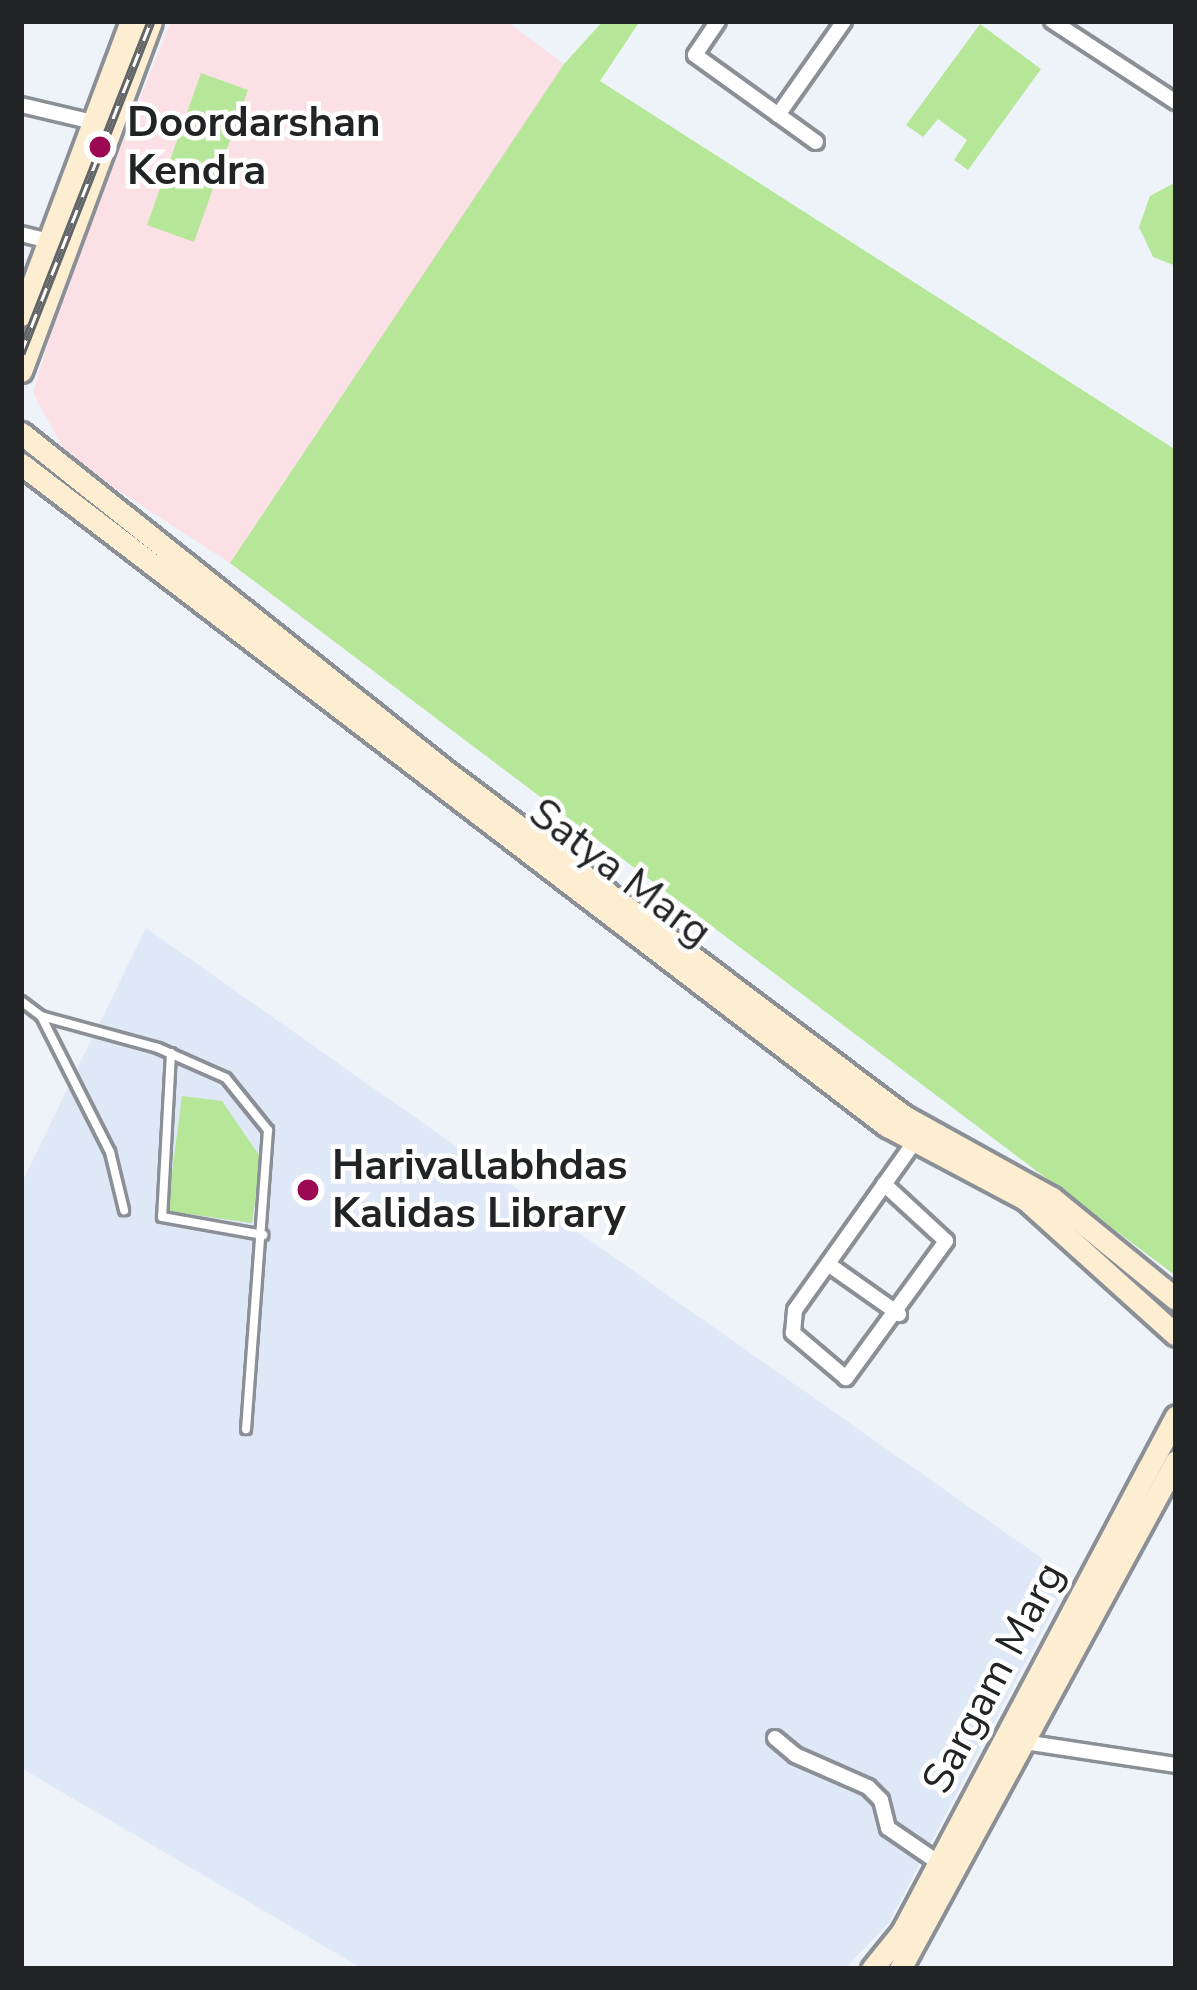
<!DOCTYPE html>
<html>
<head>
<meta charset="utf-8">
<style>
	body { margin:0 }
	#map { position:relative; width:1197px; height:1990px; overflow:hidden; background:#eef3fa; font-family:"Nunito Sans",sans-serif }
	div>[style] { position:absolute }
	.commercial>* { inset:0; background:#fbe1e6 }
	.built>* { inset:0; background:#dfe8f6 }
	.green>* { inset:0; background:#b6e798 }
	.roads { filter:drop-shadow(3px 0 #8b8f96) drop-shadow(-3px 0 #8b8f96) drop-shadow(0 3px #8b8f96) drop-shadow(0 -3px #8b8f96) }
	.lane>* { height:8px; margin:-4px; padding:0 4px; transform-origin:4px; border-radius:4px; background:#fff }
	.street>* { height:14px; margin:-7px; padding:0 7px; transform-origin:7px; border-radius:7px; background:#fff }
	.secondary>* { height:21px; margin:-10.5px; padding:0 10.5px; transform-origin:10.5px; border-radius:10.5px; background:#fdedd1 }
	.rail>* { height:9px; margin-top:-4.5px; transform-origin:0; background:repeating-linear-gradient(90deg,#fff 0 14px,#626568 0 28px); box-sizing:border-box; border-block:3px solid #626568 }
	.dots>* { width:33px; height:33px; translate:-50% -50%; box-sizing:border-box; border:6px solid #fff; border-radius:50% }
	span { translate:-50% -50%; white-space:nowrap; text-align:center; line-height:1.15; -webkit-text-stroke:9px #fff; paint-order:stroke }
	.poi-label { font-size:42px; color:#212325; font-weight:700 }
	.left { translate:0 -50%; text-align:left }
	.street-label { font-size:42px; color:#212325 }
	.frame { position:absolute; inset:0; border:24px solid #212325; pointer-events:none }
</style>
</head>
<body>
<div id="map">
	<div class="commercial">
		<div style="clip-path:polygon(171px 21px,506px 21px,564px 64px,300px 470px,230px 563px,68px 458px,33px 393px,66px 282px)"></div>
	</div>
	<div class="built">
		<div style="clip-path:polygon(146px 928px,1070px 1578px,888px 1924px,844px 1969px,363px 1969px,21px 1768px,21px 1184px)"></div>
	</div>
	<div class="green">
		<div style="clip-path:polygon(603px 21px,640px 21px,600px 81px,1176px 450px,1176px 1276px,230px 563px,564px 64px)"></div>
		<div style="clip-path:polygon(980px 24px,1041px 69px,968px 170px,954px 160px,967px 140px,938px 119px,923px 137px,906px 125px)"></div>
		<div style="clip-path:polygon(201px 73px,248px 90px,194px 242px,147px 225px)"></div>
		<div style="clip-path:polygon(1176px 182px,1176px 266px,1153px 257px,1139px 227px,1150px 196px)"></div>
		<div style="clip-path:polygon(182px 1096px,222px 1101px,261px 1158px,252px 1223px,167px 1211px)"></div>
	</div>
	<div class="roads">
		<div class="lane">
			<div style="left:21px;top:1001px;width:25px;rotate:37deg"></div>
			<div style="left:41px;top:1016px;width:121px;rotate:15.3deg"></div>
			<div style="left:158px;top:1048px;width:74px;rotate:23.8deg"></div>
			<div style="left:226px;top:1078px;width:67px;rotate:51.1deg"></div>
			<div style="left:268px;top:1130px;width:300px;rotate:94.2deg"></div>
			<div style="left:41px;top:1016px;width:153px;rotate:63.1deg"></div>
			<div style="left:110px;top:1152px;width:60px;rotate:76.4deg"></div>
			<div style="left:171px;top:1053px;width:164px;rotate:93.1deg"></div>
			<div style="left:162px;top:1217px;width:103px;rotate:10.1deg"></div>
		</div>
		<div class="street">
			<div style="left:718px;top:21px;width:41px;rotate:124.1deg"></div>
			<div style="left:695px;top:55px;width:149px;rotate:35.7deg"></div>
			<div style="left:1052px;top:21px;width:148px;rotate:33.2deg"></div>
			<div style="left:21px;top:105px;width:74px;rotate:13.3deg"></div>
			<div style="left:778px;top:115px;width:115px;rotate:-54.9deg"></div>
			<div style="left:21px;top:234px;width:29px;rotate:14deg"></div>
			<div style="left:884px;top:1184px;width:84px;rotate:42.6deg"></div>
			<div style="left:946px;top:1241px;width:170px;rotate:126.1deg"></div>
			<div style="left:846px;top:1378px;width:70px;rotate:-139.7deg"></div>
			<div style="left:793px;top:1333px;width:23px;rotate:-85deg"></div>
			<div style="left:795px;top:1310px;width:207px;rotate:-54.6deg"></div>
			<div style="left:828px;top:1264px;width:87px;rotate:35.2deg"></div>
			<div style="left:775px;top:1738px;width:26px;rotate:40deg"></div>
			<div style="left:795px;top:1755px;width:80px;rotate:23.7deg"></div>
			<div style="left:868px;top:1787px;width:18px;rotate:45deg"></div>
			<div style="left:881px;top:1800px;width:29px;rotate:76deg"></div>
			<div style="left:888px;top:1828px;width:62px;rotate:34.5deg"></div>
			<div style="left:1030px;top:1743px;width:148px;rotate:8.6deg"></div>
		</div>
		<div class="secondary">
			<div style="left:21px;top:315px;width:314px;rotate:-69.5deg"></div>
			<div style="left:21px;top:371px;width:373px;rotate:-69.6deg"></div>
			<div style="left:21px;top:433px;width:541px;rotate:38.54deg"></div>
			<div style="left:444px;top:770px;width:576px;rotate:36.95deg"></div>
			<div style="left:904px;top:1116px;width:169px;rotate:29deg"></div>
			<div style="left:1052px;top:1198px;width:160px;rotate:39.2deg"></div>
			<div style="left:21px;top:464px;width:1090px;rotate:37.4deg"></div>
			<div style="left:887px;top:1126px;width:156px;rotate:27.9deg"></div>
			<div style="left:1025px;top:1199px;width:203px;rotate:42deg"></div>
			<div style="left:872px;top:1969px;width:48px;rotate:-51deg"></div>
			<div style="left:902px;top:1932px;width:584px;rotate:-62.03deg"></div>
			<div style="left:900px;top:1969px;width:578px;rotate:-61.48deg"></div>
		</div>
	</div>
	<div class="rail">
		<div style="left:21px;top:353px;width:357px;rotate:-68.6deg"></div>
	</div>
	<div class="dots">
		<div style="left:100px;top:147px;background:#9d0855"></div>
		<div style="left:308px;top:1190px;background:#9d0855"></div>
	</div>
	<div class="poi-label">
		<span class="left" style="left:127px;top:147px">Doordarshan<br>Kendra</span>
		<span class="left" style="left:332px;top:1190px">Harivallabhdas<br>Kalidas Library</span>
	</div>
	<div class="street-label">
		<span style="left:620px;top:873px;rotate:37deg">Satya Marg</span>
		<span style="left:994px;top:1678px;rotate:-62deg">Sargam Marg</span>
	</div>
	<div class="frame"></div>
</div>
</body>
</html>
